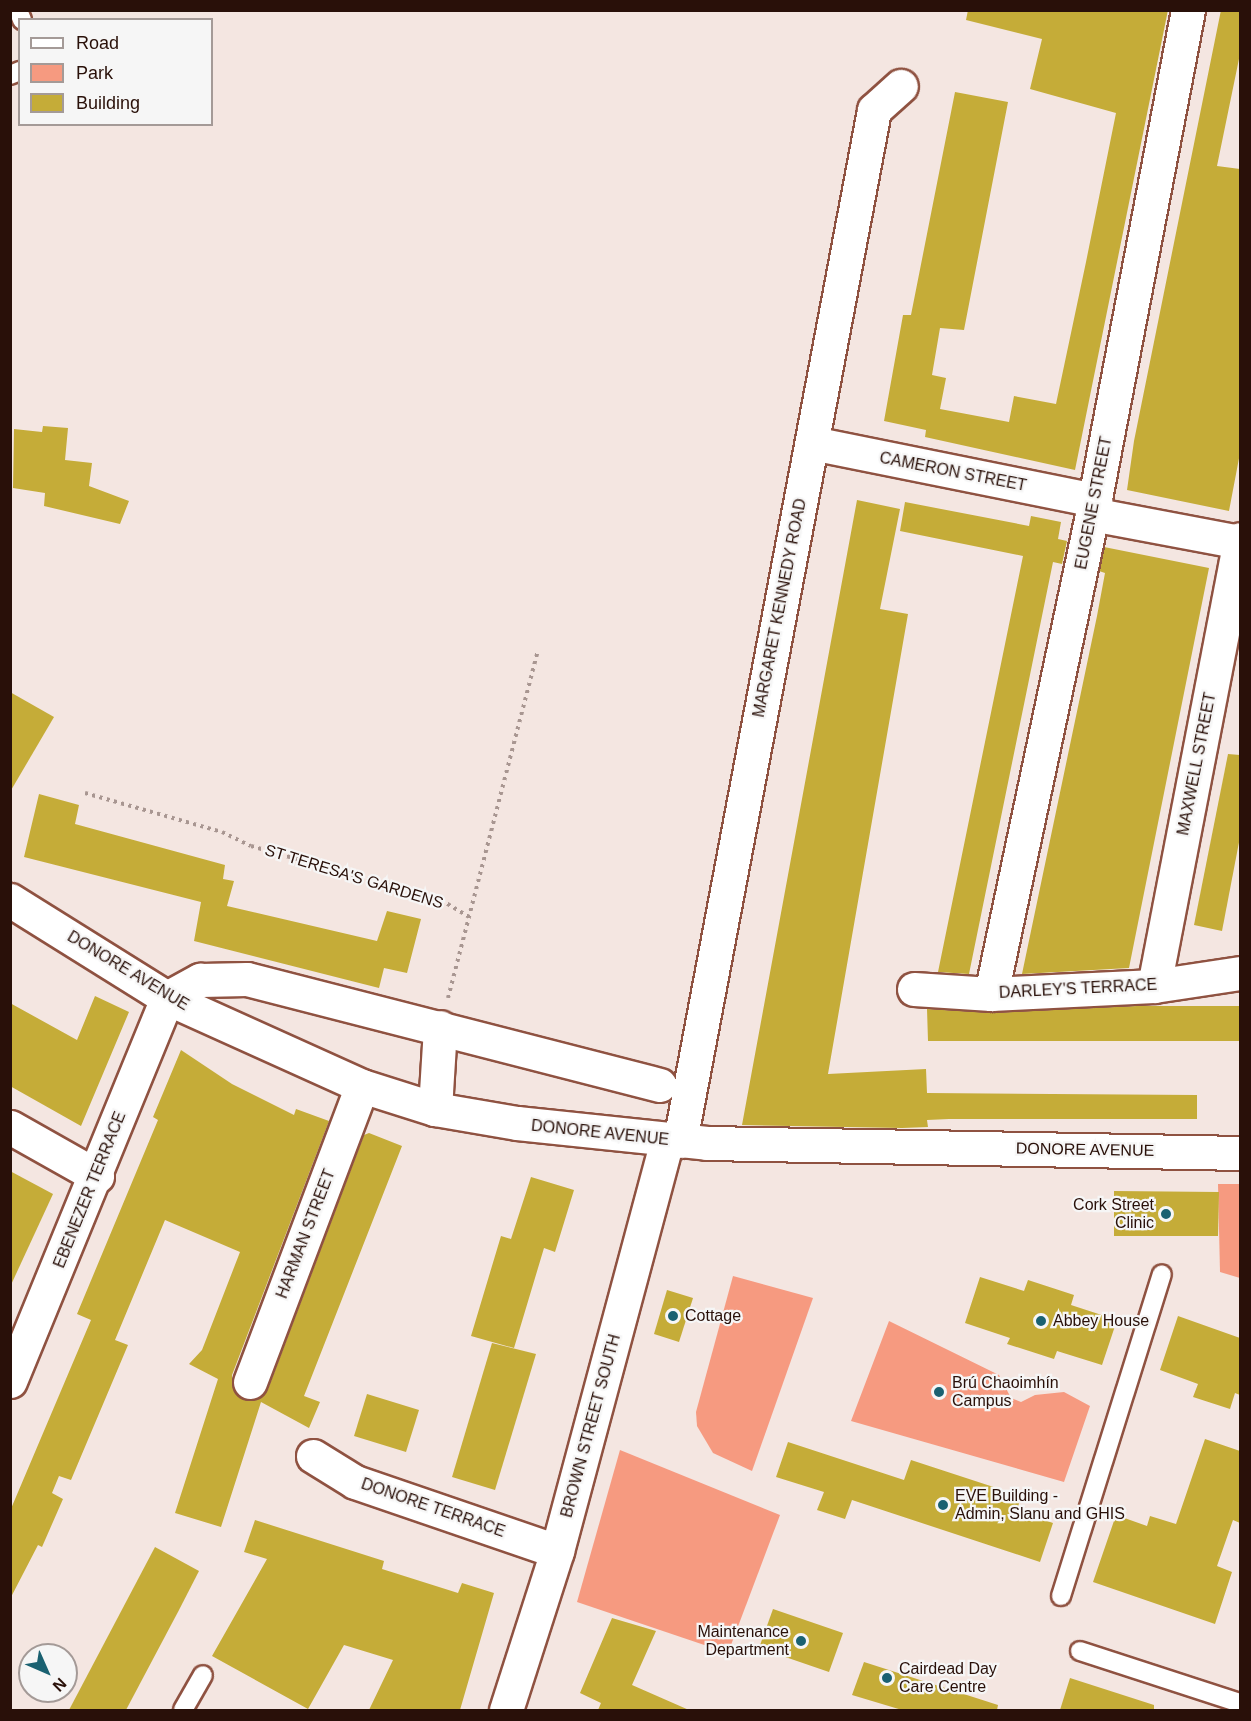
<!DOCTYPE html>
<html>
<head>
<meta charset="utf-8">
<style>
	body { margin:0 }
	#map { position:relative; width:1251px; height:1721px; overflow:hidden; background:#f4e6e1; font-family:Arial,sans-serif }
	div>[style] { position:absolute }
	.green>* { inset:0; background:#f69a80 }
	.building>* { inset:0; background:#c5ac38 }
	.path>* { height:4px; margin-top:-2px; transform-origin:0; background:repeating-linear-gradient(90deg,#a89691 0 3px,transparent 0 7.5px) }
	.roads { filter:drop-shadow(2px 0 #8f5241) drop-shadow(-2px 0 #8f5241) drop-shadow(0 2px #8f5241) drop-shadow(0 -2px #8f5241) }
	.service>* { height:18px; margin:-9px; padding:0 9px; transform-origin:9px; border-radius:9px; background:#fff }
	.minor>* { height:33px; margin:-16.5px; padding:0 16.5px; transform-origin:16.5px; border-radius:16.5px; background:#fff }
	.tertiary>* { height:33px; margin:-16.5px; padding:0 16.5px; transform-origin:16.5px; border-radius:16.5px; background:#fff }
	.dots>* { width:16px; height:16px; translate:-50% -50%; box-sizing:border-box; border:3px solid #f6f6f6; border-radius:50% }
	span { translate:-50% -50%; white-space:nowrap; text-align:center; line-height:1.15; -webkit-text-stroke:4.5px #f6f6f6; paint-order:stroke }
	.street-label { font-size:16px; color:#291009 }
	.poi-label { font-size:16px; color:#291009 }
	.right { translate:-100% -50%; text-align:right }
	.left { translate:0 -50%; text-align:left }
	.frame { position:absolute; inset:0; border:12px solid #291009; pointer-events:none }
	.legend { position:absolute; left:18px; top:18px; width:195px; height:108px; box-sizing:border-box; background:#f6f6f6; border:2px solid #a49a97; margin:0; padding:8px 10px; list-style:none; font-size:18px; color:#291009 }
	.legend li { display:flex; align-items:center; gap:12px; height:30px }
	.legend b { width:30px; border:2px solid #a49a97 }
	.north { position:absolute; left:18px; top:1643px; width:60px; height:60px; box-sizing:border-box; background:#f6f6f6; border:2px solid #a49a97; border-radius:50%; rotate:135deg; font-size:16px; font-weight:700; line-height:24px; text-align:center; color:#291009 }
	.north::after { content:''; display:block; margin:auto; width:21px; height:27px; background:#1a6171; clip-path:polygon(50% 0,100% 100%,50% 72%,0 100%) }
</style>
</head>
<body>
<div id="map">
	<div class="green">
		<div style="clip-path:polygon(1218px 1184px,1240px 1184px,1240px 1278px,1220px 1272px)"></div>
		<div style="clip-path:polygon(733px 1276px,813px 1298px,752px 1471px,713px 1453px,697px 1426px,696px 1412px)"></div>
		<div style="clip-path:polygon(889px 1321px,999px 1375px,1011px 1398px,1021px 1402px,1035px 1395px,1064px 1392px,1090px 1406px,1064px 1482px,851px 1421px)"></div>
		<div style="clip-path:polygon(620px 1450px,780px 1515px,728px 1653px,577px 1602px)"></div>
	</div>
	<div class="building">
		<div style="clip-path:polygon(968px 10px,1168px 10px,1075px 470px,925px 437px,926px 430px,884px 421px,903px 315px,911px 315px,955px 92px,1008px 102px,964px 330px,940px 328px,932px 375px,946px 378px,940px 409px,1009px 422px,1014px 396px,1056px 404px,1086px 262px,1116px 113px,1030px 89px,1042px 39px,966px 20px)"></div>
		<div style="clip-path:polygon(1221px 10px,1240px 10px,1240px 54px,1217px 166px,1240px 169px,1240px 453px,1229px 511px,1127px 490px,1134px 441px)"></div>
		<div style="clip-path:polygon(43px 426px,68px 428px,65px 460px,92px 463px,89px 486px,129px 501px,120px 524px,44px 506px,45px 493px,13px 488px,14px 429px,42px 432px)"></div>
		<div style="clip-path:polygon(857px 500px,900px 509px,880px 609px,908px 614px,828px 1074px,926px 1069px,927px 1093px,1197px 1095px,1197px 1119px,949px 1119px,927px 1120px,928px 1127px,902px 1128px,742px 1125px)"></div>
		<div style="clip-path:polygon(905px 502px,1029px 526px,1031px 516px,1061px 522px,1058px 539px,1067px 541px,1062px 564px,1053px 562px,969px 974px,938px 972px,1023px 556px,900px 531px)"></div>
		<div style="clip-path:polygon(1104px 547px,1209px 568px,1129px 968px,1022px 974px,1097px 616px,1105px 573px,1099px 571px)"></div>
		<div style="clip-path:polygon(10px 692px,54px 717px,10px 792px)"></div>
		<div style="clip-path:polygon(1228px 754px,1240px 755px,1240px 837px,1222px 931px,1194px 925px)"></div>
		<div style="clip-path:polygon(39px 794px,79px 805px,75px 824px,225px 865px,223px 879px,234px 881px,227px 906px,377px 941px,387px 911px,421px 919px,407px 973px,384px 968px,379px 988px,194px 941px,201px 902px,24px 857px)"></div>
		<div style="clip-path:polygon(95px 996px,129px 1012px,81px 1126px,10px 1086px,10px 1003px,77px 1040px)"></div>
		<div style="clip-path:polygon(1137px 1006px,1240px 1006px,1240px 1041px,928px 1041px,927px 1009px,992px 1013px)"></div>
		<div style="clip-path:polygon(181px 1050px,232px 1084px,294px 1115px,296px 1109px,329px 1121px,232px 1375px,232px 1386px,243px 1399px,254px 1400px,268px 1389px,364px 1135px,369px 1133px,402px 1146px,304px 1396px,320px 1402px,309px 1428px,261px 1402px,221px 1527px,175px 1513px,218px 1379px,189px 1364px,202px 1350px,240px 1252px,165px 1220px,115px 1340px,128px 1345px,71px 1480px,59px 1476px,52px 1493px,63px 1499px,42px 1547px,38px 1545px,10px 1599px,10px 1511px,91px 1320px,77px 1314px,158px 1120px,153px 1117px)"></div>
		<div style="clip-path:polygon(10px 1171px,53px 1194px,10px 1287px)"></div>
		<div style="clip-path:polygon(531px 1177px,574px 1190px,555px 1252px,544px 1248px,514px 1348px,471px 1336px,501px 1236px,511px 1239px)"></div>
		<div style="clip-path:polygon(1114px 1191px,1219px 1192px,1218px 1236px,1114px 1236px)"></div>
		<div style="clip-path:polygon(980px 1277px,1024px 1291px,1028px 1280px,1074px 1295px,1071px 1305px,1117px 1320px,1102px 1365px,1057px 1351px,1054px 1359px,1007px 1344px,1010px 1338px,965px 1323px)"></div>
		<div style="clip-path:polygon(667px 1290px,693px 1298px,679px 1342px,654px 1334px)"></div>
		<div style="clip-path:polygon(1178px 1316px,1240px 1338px,1240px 1395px,1235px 1393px,1230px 1409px,1193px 1397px,1198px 1384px,1160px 1370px)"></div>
		<div style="clip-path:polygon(492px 1343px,536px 1354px,495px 1490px,452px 1477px)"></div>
		<div style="clip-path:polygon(367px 1394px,419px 1410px,406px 1452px,354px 1436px)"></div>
		<div style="clip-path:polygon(1205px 1439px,1240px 1451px,1240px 1523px,1233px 1520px,1217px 1566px,1232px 1572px,1215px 1624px,1093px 1582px,1116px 1515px,1147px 1526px,1150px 1516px,1176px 1524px)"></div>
		<div style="clip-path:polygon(788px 1442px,904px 1480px,911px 1460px,1021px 1496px,1017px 1511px,1053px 1523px,1040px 1562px,852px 1500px,845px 1519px,817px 1510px,824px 1492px,776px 1477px)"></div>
		<div style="clip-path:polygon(255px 1520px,384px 1561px,382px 1569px,458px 1593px,462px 1583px,494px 1593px,460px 1710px,369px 1710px,393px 1660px,344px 1645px,308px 1709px,212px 1656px,267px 1559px,244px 1552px)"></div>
		<div style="clip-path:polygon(155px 1547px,199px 1571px,179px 1610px,126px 1710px,69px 1710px)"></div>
		<div style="clip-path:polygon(773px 1609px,843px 1633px,829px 1672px,759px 1648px)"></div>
		<div style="clip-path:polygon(612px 1618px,656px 1631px,632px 1685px,689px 1710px,598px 1710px,601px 1703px,580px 1693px)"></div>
		<div style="clip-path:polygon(864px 1662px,998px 1705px,997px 1710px,902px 1710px,852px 1695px)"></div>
		<div style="clip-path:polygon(1070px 1678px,1154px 1705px,1154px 1710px,1060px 1710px)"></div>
	</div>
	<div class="path">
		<div style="left:85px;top:793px;width:142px;rotate:15.9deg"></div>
		<div style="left:222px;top:832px;width:32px;rotate:26deg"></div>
		<div style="left:251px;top:846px;width:198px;rotate:15.9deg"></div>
		<div style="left:441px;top:900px;width:33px;rotate:31deg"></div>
		<div style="left:448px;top:998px;width:358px;rotate:-75.5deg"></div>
	</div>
	<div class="roads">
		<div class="service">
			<div style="left:18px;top:10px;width:11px;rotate:68deg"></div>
			<div style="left:10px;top:75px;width:11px;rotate:-22deg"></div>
			<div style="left:1061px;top:1596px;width:337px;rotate:-72.6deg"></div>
			<div style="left:1080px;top:1651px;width:168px;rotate:18deg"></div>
			<div style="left:183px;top:1710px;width:40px;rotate:-60.3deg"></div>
		</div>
		<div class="minor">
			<div style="left:812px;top:443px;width:289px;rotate:11.4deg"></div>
			<div style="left:1092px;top:514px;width:151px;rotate:10.7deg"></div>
			<div style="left:1154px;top:986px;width:455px;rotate:-79.1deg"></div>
			<div style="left:914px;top:989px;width:77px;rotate:3.7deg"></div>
			<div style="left:991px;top:994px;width:163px;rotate:-2.8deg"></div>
			<div style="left:1154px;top:986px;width:87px;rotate:-8.6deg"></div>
			<div style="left:991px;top:994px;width:491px;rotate:-78.1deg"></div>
			<div style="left:1092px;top:514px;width:513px;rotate:-79.22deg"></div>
			<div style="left:435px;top:1109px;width:82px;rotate:-86.5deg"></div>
			<div style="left:10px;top:1127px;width:100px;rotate:29.4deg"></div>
			<div style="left:680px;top:1141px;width:1049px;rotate:-79.34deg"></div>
			<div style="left:874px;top:110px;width:36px;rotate:-42deg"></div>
			<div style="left:10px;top:1381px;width:414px;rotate:-67.7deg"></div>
			<div style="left:167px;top:998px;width:38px;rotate:-29deg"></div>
			<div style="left:200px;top:980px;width:47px;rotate:-1.2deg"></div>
			<div style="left:247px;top:979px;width:426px;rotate:14.4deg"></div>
			<div style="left:250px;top:1382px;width:316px;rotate:-69.3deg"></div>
			<div style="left:313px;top:1456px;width:49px;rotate:31.8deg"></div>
			<div style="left:355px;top:1482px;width:213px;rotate:18.9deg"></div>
			<div style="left:506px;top:1710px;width:167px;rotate:-72.2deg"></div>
			<div style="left:557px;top:1551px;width:425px;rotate:-75deg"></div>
		</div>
		<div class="tertiary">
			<div style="left:10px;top:900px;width:185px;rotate:32deg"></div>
			<div style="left:167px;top:998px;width:214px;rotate:24.3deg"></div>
			<div style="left:362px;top:1086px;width:77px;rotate:17.5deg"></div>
			<div style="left:435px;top:1109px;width:83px;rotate:9.7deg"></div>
			<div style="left:517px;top:1123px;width:191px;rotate:6deg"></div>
			<div style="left:707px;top:1143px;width:533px;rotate:1.07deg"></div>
		</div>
	</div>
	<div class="dots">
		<div style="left:1166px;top:1214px;background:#1a6171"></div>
		<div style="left:673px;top:1316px;background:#1a6171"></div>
		<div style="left:1041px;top:1321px;background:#1a6171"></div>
		<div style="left:939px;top:1392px;background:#1a6171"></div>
		<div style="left:943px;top:1505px;background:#1a6171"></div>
		<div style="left:801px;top:1641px;background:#1a6171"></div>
		<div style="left:887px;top:1678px;background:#1a6171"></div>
	</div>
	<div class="street-label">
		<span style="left:953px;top:472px;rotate:11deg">CAMERON STREET</span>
		<span style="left:1094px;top:503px;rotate:-79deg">EUGENE STREET</span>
		<span style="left:780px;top:608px;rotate:-79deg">MARGARET KENNEDY ROAD</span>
		<span style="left:1197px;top:764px;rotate:-79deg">MAXWELL STREET</span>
		<span style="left:354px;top:877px;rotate:17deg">ST TERESA'S GARDENS</span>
		<span style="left:128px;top:971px;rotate:31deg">DONORE AVENUE</span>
		<span style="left:1078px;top:989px;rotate:-3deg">DARLEY'S TERRACE</span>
		<span style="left:600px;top:1133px;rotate:6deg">DONORE AVENUE</span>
		<span style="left:1085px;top:1150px;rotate:1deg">DONORE AVENUE</span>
		<span style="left:90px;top:1190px;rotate:-68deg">EBENEZER TERRACE</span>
		<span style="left:306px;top:1234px;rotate:-69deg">HARMAN STREET</span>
		<span style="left:591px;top:1426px;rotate:-75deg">BROWN STREET SOUTH</span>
		<span style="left:433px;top:1508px;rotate:19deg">DONORE TERRACE</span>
	</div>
	<div class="poi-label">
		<span class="right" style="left:1154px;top:1214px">Cork Street<br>Clinic</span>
		<span class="left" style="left:685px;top:1316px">Cottage</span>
		<span class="left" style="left:1053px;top:1321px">Abbey House</span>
		<span class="left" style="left:952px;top:1392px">Brú Chaoimhín<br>Campus</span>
		<span class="left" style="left:955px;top:1505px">EVE Building -<br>Admin, Slanu and GHIS</span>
		<span class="right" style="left:789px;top:1641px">Maintenance<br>Department</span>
		<span class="left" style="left:899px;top:1678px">Cairdead Day<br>Care Centre</span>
	</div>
	<div class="frame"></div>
	<ul class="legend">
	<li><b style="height:8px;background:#fff"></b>Road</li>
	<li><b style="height:16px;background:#f69a80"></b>Park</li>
	<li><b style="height:16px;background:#c5ac38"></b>Building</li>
	</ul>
	<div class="north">N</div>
</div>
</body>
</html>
